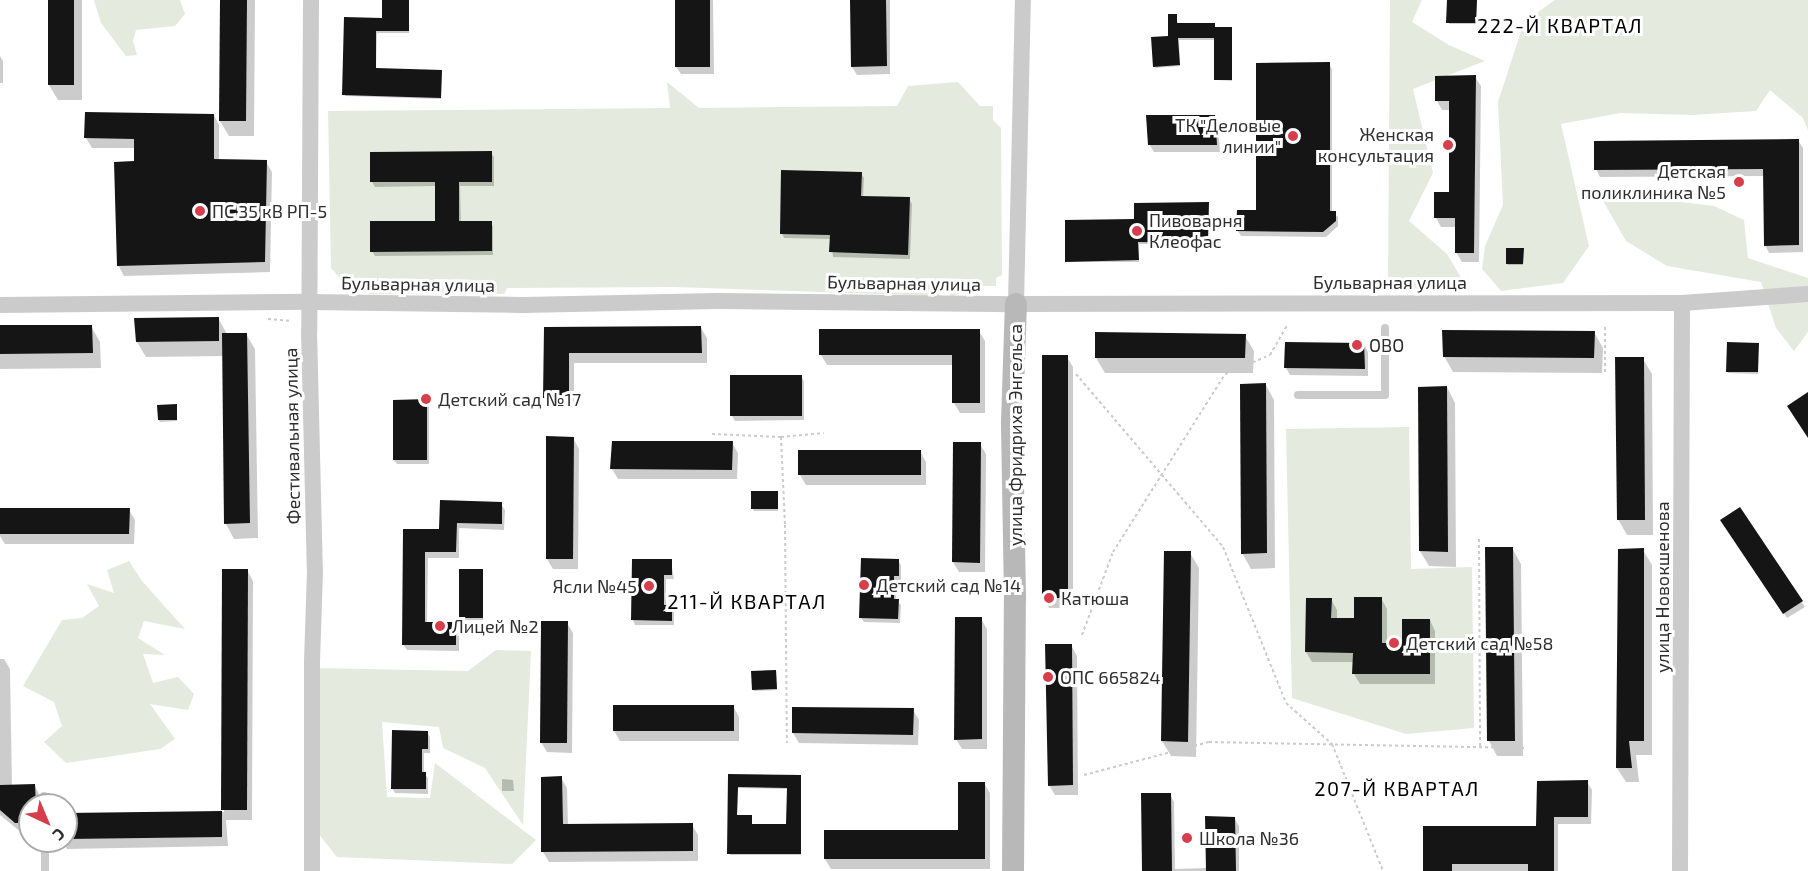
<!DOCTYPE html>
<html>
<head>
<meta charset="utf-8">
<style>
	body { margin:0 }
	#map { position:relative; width:1808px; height:871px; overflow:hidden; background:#fff; font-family:"Exo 2",sans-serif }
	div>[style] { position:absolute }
	.green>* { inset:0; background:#e4eadd }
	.shadow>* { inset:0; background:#0003 }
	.building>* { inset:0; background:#151515 }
	.path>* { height:2px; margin-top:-1px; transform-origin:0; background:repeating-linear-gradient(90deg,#cbcbcb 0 3px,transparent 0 6px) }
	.lane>* { height:8px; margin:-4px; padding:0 4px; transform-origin:4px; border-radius:4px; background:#cbcbcb }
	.street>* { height:16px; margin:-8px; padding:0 8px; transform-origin:8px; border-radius:8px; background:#cbcbcb }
	.secondary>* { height:22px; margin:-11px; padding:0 11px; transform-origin:11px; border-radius:11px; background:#b8b8b8 }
	.dots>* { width:16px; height:16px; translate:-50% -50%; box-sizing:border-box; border:3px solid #fff; border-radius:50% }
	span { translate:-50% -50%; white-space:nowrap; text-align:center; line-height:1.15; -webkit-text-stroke:6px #fff; paint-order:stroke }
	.poi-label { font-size:18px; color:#2e2e2e }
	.right { translate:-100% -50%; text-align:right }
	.left { translate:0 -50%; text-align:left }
	.street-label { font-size:18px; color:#2e2e2e }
	.neighbourhood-label { font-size:20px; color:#000; letter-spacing:1.5px }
	.north { position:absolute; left:18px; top:793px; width:60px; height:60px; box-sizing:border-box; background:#fff; border:2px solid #ababab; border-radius:50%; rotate:136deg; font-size:16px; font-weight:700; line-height:24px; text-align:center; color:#2e2e2e }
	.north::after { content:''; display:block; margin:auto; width:21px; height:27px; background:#d73e4c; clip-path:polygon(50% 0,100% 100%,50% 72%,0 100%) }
</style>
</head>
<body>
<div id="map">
	<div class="green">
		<div style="clip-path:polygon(94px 0,180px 0,185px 14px,175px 26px,136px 30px,133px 41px,137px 55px,126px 56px,101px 23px)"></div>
		<div style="clip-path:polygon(1390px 0,1422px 0,1412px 22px,1449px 45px,1485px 61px,1413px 89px,1433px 173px,1409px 221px,1447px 254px,1469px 291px,1388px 287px)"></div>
		<div style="clip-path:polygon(1555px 0,1808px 0,1808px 130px,1803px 118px,1770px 90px,1756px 111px,1692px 115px,1620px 113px,1561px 124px,1589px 246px,1563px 283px,1501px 291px,1482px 269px,1485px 246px,1503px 205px,1498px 102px,1524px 22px)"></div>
		<div style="clip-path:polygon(667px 82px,699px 108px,897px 106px,908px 86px,958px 82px,980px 106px,993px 106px,993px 120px,1001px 128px,1002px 275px,996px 278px,996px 286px,976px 286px,951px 297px,947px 286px,937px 287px,940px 296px,674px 287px,507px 288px,504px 294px,369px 294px,362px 288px,349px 288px,331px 268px,328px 111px,670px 108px)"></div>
		<div style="clip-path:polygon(1632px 196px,1714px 206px,1744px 220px,1748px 258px,1808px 278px,1808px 332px,1794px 351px,1776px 328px,1761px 282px,1667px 266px,1626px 241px,1603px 201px)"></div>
		<div style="clip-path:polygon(1409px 427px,1411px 569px,1472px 567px,1474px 728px,1406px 734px,1292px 698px,1286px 429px)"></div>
		<div style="clip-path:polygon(129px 561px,142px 581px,185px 629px,144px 621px,138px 638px,165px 655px,143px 654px,153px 683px,178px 677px,194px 694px,188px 710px,150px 704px,175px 739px,160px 749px,66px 763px,44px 742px,62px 726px,54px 702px,23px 686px,62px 620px,82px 618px,99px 606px,87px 584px,114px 593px,107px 570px)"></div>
		<div style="clip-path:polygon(496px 650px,531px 651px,523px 825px,485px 768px,443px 748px,439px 727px,382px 722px,387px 797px,430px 798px,435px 763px,536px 840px,512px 864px,337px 857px,317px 832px,312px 668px,468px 671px)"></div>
	</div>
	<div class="shadow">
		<div style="clip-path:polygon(50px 0,82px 0,82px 100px,58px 100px,49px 85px)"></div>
		<div style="clip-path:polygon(221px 0,255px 0,254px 136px,229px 136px,220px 121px)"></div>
		<div style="clip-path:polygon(384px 0,409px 0,409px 33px,377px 33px,376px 69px,442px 72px,441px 99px,345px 96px,345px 18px,384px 19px)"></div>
		<div style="clip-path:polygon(676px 0,713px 0,714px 74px,681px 74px,676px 67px)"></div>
		<div style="clip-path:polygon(852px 0,890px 0,890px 74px,857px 75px,852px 67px)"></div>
		<div style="clip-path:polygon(1449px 0,1477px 0,1476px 24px,1449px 24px)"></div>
		<div style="clip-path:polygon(1176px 15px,1178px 25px,1214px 24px,1215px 28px,1231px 28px,1232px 81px,1216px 80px,1216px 40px,1179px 40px,1180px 66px,1155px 68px,1170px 37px)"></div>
		<div style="clip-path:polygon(0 56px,3px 61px,3px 83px,0 83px)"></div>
		<div style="clip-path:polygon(1329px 64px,1332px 69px,1332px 212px,1338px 217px,1338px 226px,1326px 237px,1241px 236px,1238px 231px,1238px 212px,1257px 212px)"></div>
		<div style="clip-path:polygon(1475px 77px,1481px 86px,1479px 262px,1462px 262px,1456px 252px,1456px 227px,1441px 227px,1436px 218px,1450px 193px,1450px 110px,1442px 110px,1437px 101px)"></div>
		<div style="clip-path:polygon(214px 115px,219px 125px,219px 161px,266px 162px,272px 172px,270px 272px,124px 276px,118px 265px,136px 163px,136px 148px,92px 148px,86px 138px)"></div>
		<div style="clip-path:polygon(1214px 117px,1218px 124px,1220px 152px,1154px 152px,1149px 144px)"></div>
		<div style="clip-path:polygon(1798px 140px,1803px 148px,1803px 252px,1769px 253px,1765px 245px,1765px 176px,1600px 177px,1596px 169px)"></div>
		<div style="clip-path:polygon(491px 153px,494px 157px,494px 186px,460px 186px,461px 223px,491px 222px,493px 227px,493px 255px,375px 256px,372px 251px,437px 222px,436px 186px,375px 187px,372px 182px)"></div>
		<div style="clip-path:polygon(861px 173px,864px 178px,863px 197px,909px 199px,912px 204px,910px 259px,833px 257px,831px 239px,784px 238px,782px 233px)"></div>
		<div style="clip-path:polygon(1208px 203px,1208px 244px,1139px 244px,1139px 262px,1067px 262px,1135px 220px)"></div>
		<div style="clip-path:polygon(1523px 249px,1523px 265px,1508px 265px,1507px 264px)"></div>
		<div style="clip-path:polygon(218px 318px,227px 334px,246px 334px,255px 349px,258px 538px,234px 539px,226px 524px,224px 356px,146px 357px,137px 342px)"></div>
		<div style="clip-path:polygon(91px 326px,100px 342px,101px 368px,0 369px,0 327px)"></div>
		<div style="clip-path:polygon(545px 328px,701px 328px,707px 338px,707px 363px,574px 363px,574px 407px,551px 408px,545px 398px)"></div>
		<div style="clip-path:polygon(979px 331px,985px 341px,985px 413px,960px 413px,954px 403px,954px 365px,827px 365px,821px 355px)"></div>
		<div style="clip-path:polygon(1594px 332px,1603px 348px,1602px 373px,1453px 372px,1444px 356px)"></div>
		<div style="clip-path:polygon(1245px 336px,1254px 351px,1253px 373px,1105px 373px,1096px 358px)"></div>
		<div style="clip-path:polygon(1364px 344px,1368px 352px,1368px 376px,1290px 375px,1286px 368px)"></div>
		<div style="clip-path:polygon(1758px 345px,1758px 374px,1728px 373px,1727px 371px)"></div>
		<div style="clip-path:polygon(1067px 357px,1073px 367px,1073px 608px,1049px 608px,1043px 597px)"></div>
		<div style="clip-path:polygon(1643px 359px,1652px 374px,1653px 535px,1627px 535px,1618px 519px)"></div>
		<div style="clip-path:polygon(801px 376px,804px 381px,804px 420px,735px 421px,732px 416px)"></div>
		<div style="clip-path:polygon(1266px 385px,1274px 400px,1275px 568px,1251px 569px,1242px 553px)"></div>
		<div style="clip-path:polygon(1447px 387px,1455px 403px,1456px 567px,1429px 566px,1420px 551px)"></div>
		<div style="clip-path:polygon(426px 401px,429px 405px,429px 464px,397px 464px,394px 460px)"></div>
		<div style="clip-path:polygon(177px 408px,177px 421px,160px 422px,159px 420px)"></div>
		<div style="clip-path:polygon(573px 438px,579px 449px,578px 569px,553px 569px,547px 559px)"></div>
		<div style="clip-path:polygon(732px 443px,738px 453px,737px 479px,618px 479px,612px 469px)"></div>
		<div style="clip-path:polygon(980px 444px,986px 454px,985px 572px,959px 572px,953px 562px)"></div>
		<div style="clip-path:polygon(920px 451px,926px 462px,926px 485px,806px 485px,800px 475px)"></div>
		<div style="clip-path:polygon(778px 494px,778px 511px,754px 511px,753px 509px)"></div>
		<div style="clip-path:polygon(441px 501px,501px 504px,505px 510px,504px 530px,459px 528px,459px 558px,428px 558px,427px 624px,455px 624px,459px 630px,459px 651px,407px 650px,403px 644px,404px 530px,440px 531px)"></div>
		<div style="clip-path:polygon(0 509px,129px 510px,135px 520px,134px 544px,5px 544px,0 536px)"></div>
		<div style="clip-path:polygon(1739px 509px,1805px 607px,1787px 618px,1725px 525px)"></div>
		<div style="clip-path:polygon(1512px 548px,1521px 564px,1523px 756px,1497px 756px,1489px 741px)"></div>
		<div style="clip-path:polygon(1643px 550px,1652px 565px,1652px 755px,1636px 755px,1639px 782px,1626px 782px,1617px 768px)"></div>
		<div style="clip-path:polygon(1190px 553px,1199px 568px,1196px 757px,1171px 756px,1162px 741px)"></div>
		<div style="clip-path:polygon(898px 560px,901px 565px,901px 581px,896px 581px,896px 601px,901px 605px,900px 623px,864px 622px,861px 618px)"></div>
		<div style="clip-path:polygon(671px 561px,674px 579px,666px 579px,666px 606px,671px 606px,674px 611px,674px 625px,635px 625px,633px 620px)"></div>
		<div style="clip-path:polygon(247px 570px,253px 581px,252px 820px,226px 820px,228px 846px,67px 849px,63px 841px,66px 841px,66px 814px,224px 812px)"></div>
		<div style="clip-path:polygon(482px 570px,483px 620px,462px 620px,461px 618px)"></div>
		<div style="clip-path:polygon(1381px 598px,1387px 609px,1387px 645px,1404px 645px,1430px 620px,1435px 631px,1435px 684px,1360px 684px,1354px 674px,1354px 662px,1312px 662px,1306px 652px,1331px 599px,1337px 610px,1337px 619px,1355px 620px)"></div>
		<div style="clip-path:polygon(981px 619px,987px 629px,987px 749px,962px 749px,956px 739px)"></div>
		<div style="clip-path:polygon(567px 623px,573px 633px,572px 753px,547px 752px,541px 742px)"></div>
		<div style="clip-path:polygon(1071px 645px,1077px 656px,1078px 795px,1055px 795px,1049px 785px)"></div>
		<div style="clip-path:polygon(0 659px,4px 659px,10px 669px,12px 786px,35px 786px,40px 796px,41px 805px,30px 805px,30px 832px,22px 833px,0 815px)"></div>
		<div style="clip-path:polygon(776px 671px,777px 690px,754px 691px,753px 690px)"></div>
		<div style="clip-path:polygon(733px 706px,739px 717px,739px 741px,620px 741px,614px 731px)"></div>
		<div style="clip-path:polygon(913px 710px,919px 720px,918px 745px,799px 743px,793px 733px)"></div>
		<div style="clip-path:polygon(427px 732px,430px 737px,430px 753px,424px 753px,424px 773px,428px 778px,428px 794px,395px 793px,392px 788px)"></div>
		<div style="clip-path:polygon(evenodd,729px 775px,800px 776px,801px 855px,730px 855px,729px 775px,738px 788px,788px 789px,787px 825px,752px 826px,751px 817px,737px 817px,738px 788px)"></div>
		<div style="clip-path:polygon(561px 778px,567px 788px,568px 826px,692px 825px,698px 835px,698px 861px,549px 862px,543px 852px)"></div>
		<div style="clip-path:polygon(502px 779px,513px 780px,514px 791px,502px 791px)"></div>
		<div style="clip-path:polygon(1587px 782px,1592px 790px,1591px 824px,1558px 824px,1558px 871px,1425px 871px,1538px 827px)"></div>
		<div style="clip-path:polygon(984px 783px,990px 793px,990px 869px,831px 869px,825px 859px,825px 832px,959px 831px)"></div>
		<div style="clip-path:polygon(1170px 794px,1174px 802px,1175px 869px,1207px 868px,1234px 818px,1239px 826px,1239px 871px,1144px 871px)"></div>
	</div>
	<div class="building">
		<div style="clip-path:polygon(48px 0,74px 0,74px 85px,48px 85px)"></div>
		<div style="clip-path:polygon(220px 0,247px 0,246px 121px,219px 121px)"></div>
		<div style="clip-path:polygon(382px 0,409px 0,409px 31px,376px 31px,376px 68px,442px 70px,441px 98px,342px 95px,344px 17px,382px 18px)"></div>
		<div style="clip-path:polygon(675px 0,710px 0,710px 67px,675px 67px)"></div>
		<div style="clip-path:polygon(850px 0,886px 0,887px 66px,851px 67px)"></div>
		<div style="clip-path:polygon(1447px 0,1477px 0,1476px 23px,1446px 23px)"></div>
		<div style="clip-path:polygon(1168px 14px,1177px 14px,1177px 23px,1215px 23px,1215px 27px,1232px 27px,1232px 80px,1214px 80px,1214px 38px,1178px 38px,1180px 65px,1153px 67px,1151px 37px,1168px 36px)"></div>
		<div style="clip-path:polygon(1330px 62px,1330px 211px,1336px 211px,1336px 221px,1323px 232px,1236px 231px,1237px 210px,1256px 210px,1256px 63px)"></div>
		<div style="clip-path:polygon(1476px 75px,1474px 253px,1455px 253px,1455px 218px,1434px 218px,1434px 192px,1449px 192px,1449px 101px,1435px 101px,1435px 76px)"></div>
		<div style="clip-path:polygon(85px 112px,214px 114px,214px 159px,267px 160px,265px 262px,117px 266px,114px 162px,134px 161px,134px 139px,84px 138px)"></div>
		<div style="clip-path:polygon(1146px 115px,1215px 115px,1217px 145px,1148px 145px)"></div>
		<div style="clip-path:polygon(1799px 139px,1799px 245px,1764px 246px,1763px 169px,1594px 170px,1594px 141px)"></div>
		<div style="clip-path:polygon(492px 151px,492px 182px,459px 182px,459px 221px,492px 221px,492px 251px,370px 252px,370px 221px,435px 221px,435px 182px,370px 182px,370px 152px)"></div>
		<div style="clip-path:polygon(781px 170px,862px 172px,861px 196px,910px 197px,908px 255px,829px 252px,830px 235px,780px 234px)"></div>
		<div style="clip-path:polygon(1209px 202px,1208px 243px,1138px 242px,1139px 260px,1065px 262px,1065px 220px,1134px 219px,1134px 203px)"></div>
		<div style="clip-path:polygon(1506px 248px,1524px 248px,1523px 264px,1506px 264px)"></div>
		<div style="clip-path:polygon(219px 317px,219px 341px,136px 342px,134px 318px)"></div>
		<div style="clip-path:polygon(0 325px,92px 325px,93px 353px,0 354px)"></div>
		<div style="clip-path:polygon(701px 326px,702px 353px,569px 353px,569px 397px,543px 398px,544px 327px)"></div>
		<div style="clip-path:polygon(819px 329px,980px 329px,980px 403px,952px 403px,952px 355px,819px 355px)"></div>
		<div style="clip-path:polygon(1442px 330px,1595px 331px,1594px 358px,1443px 357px)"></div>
		<div style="clip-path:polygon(1095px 332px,1246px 334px,1245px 358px,1095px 358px)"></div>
		<div style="clip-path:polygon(222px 333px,247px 333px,250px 523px,224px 524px)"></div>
		<div style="clip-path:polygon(1285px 342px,1364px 343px,1365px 369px,1284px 368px)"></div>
		<div style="clip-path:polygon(1727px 342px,1759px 343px,1758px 372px,1726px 372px)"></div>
		<div style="clip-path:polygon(1042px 355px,1068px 355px,1068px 598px,1042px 598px)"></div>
		<div style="clip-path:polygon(1615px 357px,1644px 357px,1645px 520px,1617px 520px)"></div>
		<div style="clip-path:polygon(730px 375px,802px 375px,802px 416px,730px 416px)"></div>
		<div style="clip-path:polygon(1266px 383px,1267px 553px,1241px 554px,1240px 384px)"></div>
		<div style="clip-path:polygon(1447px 386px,1448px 552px,1419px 551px,1418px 387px)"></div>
		<div style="clip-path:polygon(1808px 392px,1808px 438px,1787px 406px)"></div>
		<div style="clip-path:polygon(427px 399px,427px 460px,393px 460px,393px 400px)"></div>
		<div style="clip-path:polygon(177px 404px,177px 420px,158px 420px,157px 405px)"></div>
		<div style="clip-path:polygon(546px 436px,574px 437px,573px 559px,546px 559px)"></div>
		<div style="clip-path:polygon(612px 441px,733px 441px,732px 470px,610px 469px)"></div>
		<div style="clip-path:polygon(953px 442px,981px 442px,980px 563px,952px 562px)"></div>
		<div style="clip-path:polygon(798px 450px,921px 450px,921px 475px,798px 475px)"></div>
		<div style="clip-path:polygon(751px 491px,778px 491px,778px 509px,751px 509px)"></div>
		<div style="clip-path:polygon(440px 500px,502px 502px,502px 524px,457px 523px,456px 552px,425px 552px,425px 622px,456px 622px,456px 645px,402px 645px,403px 529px,439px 529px)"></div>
		<div style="clip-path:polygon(1740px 507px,1803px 601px,1783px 614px,1720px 520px)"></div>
		<div style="clip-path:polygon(0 508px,130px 508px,129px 534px,0 534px)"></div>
		<div style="clip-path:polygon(1485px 547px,1513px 547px,1515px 741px,1487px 741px)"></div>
		<div style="clip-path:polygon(1644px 548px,1644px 741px,1629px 741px,1632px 768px,1616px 768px,1618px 549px)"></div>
		<div style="clip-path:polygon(1164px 551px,1191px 551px,1188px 742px,1161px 741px)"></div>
		<div style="clip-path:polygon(861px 558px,899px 559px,899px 576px,894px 576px,894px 599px,899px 599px,898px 619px,859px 618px)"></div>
		<div style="clip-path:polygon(632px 559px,672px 559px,672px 575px,664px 575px,664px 605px,672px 605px,672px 621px,631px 620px)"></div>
		<div style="clip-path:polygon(222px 569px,248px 569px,247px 810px,221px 810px)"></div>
		<div style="clip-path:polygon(459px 569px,483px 569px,483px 618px,459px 618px)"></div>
		<div style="clip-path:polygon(1354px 597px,1382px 597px,1382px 643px,1402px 643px,1402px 619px,1430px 619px,1430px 674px,1352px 674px,1353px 653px,1305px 652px,1306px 598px,1332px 598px,1331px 618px,1354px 618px)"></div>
		<div style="clip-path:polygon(955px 617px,982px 617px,982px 739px,954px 740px)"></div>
		<div style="clip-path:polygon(541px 621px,568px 621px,567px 743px,540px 743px)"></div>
		<div style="clip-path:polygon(1045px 644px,1072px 644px,1073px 785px,1048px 786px)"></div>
		<div style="clip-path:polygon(776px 670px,777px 689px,752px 690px,751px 671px)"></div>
		<div style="clip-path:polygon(613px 705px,734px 705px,734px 731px,613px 731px)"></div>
		<div style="clip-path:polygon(792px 707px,914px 708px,913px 735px,792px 733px)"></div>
		<div style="clip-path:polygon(392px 730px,428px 731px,428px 749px,422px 749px,422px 772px,426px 772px,426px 789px,391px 789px)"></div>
		<div style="clip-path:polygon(evenodd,728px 774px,801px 775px,801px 854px,727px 854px,728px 774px,738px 787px,787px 788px,786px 824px,752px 824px,752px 815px,737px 815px,738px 787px)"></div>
		<div style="clip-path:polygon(562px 776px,563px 824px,693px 823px,693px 851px,541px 852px,541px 777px)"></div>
		<div style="clip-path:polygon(1588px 780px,1588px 817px,1554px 817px,1554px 871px,1528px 871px,1528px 864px,1452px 864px,1452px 871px,1423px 871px,1423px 826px,1536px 826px,1537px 781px)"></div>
		<div style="clip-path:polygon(958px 782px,985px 782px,985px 859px,824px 859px,824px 830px,958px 830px)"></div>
		<div style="clip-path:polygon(35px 784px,36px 805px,30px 805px,30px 823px,15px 823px,0 810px,0 785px)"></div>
		<div style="clip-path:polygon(1141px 793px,1171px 793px,1172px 871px,1142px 871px)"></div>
		<div style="clip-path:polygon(222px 811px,222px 837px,66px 839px,66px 813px)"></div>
		<div style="clip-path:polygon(1205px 816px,1235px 817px,1236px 871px,1206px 871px)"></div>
	</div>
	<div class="path">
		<div style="left:268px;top:319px;width:21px;rotate:5deg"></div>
		<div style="left:1605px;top:372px;width:45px;rotate:-90deg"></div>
		<div style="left:1076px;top:374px;width:227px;rotate:49.6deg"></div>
		<div style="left:1223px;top:547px;width:168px;rotate:68deg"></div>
		<div style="left:1286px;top:703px;width:62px;rotate:41.7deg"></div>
		<div style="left:1332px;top:744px;width:137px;rotate:68.1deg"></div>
		<div style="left:712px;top:434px;width:69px;rotate:2.5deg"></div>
		<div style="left:781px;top:437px;width:43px;rotate:-5.3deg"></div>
		<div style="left:781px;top:437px;width:88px;rotate:87.4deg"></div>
		<div style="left:785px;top:525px;width:218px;rotate:89.5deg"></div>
		<div style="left:1479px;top:539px;width:208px;rotate:89.7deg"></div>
		<div style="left:1082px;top:635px;width:89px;rotate:-69.5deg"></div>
		<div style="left:1113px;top:552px;width:210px;rotate:-57.8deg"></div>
		<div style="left:1225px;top:374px;width:49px;rotate:-22.9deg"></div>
		<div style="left:1270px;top:355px;width:34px;rotate:-60deg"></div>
		<div style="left:1084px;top:775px;width:129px;rotate:-14.8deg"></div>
		<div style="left:1209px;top:742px;width:317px;rotate:1.1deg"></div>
	</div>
	<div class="lane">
		<div style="left:1298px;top:395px;width:87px"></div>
		<div style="left:1385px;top:395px;width:67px;rotate:-90deg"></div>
		<div style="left:44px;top:796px;width:9px;rotate:90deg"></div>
		<div style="left:45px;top:841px;width:30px;rotate:90deg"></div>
	</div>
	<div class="street">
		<div style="left:311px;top:0;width:331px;rotate:90.3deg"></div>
		<div style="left:309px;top:331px;width:240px;rotate:88.6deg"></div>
		<div style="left:315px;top:571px;width:91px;rotate:91.9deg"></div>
		<div style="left:312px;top:662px;width:209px;rotate:90deg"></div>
		<div style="left:1016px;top:304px;width:304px;rotate:-88.7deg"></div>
		<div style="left:0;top:305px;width:309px;rotate:-0.6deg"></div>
		<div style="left:309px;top:302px;width:214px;rotate:0.8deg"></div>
		<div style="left:523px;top:305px;width:194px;rotate:-1.2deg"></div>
		<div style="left:717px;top:301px;width:299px;rotate:0.6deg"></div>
		<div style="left:1016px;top:304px;width:666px;rotate:-0.09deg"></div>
		<div style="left:1682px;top:303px;width:126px;rotate:-4.1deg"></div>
		<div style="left:1680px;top:871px;width:568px;rotate:-89.8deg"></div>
	</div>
	<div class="secondary">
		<div style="left:1013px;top:871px;width:273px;rotate:-89.6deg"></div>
		<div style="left:1015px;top:598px;width:176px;rotate:-91deg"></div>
		<div style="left:1012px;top:422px;width:118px;rotate:-88.1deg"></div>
	</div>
	<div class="dots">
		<div style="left:1293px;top:136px;background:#d73e4c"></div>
		<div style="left:1448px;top:145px;background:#d73e4c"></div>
		<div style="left:1739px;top:182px;background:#d73e4c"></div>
		<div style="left:200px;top:211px;background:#d73e4c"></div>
		<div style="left:1137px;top:231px;background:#d73e4c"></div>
		<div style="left:1357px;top:345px;background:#d73e4c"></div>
		<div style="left:426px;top:399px;background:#d73e4c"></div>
		<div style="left:864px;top:585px;background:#d73e4c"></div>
		<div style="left:649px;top:586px;background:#d73e4c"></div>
		<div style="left:1049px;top:598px;background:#d73e4c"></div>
		<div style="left:440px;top:626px;background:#d73e4c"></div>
		<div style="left:1394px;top:643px;background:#d73e4c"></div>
		<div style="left:1048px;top:677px;background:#d73e4c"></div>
		<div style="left:1187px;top:838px;background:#d73e4c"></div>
	</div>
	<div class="poi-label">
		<span class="right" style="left:1281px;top:136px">ТК "Деловые<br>линии"</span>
		<span class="right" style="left:1434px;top:145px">Женская<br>консультация</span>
		<span class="right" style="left:1726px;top:182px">Детская<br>поликлиника №5</span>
		<span class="left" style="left:212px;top:211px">ПС 35 кВ РП-5</span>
		<span class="left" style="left:1149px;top:231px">Пивоварня<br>Клеофас</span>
		<span class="left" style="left:1369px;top:345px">ОВО</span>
		<span class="left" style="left:438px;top:399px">Детский сад №17</span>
		<span class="left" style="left:876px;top:585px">Детский сад №14</span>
		<span class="right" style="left:637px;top:586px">Ясли №45</span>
		<span class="left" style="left:1061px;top:598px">Катюша</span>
		<span class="left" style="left:452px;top:626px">Лицей №2</span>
		<span class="left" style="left:1406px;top:643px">Детский сад №58</span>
		<span class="left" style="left:1060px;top:677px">ОПС 665824</span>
		<span class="left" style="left:1199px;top:838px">Школа №36</span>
	</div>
	<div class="street-label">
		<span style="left:1390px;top:282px">Бульварная улица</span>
		<span style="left:904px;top:283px;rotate:1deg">Бульварная улица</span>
		<span style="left:418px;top:284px;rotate:1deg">Бульварная улица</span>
		<span style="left:1015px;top:435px;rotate:-90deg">улица Фридриха Энгельса</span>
		<span style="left:292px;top:436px;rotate:-91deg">Фестивальная улица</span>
		<span style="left:1662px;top:587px;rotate:-90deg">улица Новокшенова</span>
	</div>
	<div class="neighbourhood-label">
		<span style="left:1560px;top:25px">222-Й КВАРТАЛ</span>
		<span style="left:747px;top:601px">211-Й КВАРТАЛ</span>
		<span style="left:1397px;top:788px">207-Й КВАРТАЛ</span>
	</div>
	<div class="north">С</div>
</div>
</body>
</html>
